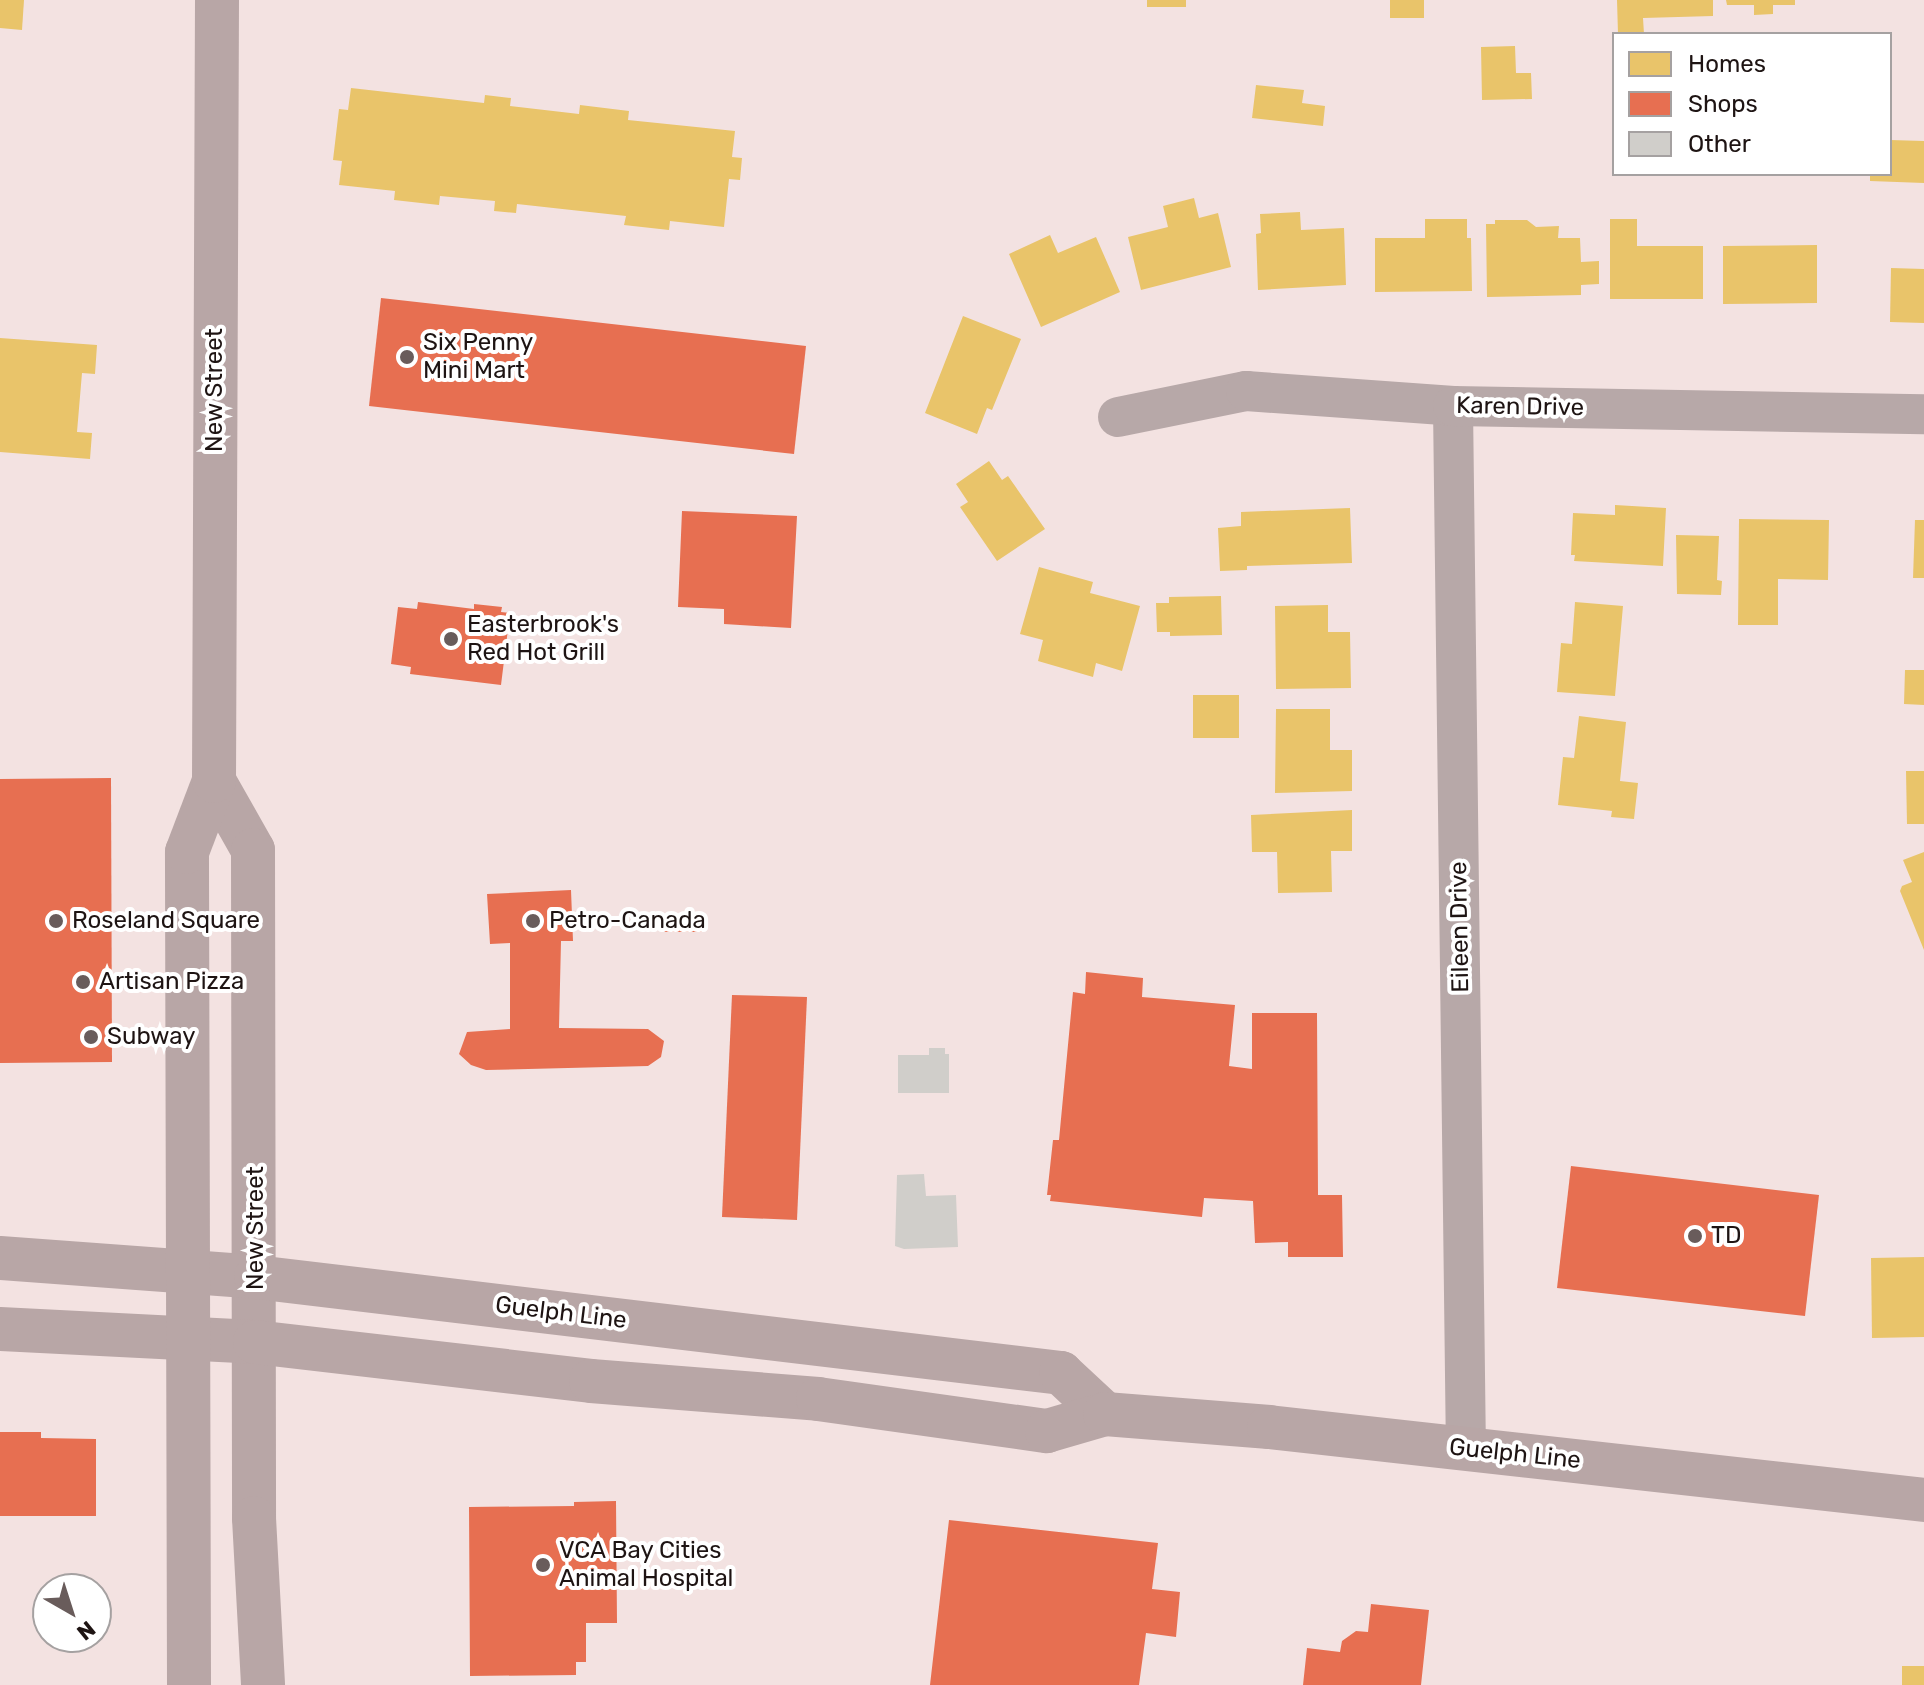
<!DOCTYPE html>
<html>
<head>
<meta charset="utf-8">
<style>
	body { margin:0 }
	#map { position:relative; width:1924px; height:1685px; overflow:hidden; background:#f3e2e1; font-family:Rubik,sans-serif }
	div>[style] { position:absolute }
	.homes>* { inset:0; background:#e9c46a }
	.shops>* { inset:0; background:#e76f51 }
	.building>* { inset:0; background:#d0ceca }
	.minor>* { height:40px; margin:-20px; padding:0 20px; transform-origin:20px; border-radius:20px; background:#b7a8a8 }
	.secondary>* { height:44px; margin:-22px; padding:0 22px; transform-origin:22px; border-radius:22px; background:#b8a6a6 }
	.dots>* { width:22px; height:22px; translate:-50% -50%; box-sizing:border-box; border:4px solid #fff; border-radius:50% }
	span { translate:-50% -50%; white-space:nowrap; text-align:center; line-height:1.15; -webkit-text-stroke:8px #fff; paint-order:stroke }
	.poi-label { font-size:24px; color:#1e1413 }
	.left { translate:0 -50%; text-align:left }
	.street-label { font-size:24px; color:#1e1413 }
	.legend { position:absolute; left:1612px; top:32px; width:280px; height:144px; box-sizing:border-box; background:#fff; border:2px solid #a5a1a1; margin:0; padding:10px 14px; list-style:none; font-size:24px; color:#1e1413 }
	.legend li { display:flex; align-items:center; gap:16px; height:40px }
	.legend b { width:40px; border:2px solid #a5a1a1 }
	.north { position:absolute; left:32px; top:1573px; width:80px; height:80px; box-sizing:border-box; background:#fff; border:2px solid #a5a1a1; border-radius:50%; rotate:141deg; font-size:22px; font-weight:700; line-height:32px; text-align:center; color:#1e1413 }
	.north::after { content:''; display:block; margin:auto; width:28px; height:36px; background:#695c5b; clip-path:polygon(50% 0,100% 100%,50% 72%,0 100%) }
</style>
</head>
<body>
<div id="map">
	<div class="homes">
		<div style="clip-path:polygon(0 0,24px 0,22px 30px,0 28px)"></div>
		<div style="clip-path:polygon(1147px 0,1186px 0,1186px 7px,1147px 7px)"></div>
		<div style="clip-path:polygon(1390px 0,1424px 0,1424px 18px,1390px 18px)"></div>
		<div style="clip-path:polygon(1617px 0,1713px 0,1713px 16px,1643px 18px,1644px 34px,1618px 34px)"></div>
		<div style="clip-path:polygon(1726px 0,1795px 0,1795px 5px,1773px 5px,1773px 14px,1754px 15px,1754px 5px,1727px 5px)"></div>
		<div style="clip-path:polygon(1515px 46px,1516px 73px,1531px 73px,1532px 99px,1482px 100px,1481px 47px)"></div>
		<div style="clip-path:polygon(1256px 85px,1304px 90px,1302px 103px,1325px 106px,1323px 126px,1252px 118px)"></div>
		<div style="clip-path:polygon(351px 88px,484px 103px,485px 95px,511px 98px,510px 106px,579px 114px,580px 105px,629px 111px,628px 120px,735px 131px,732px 157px,742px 158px,740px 180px,729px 179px,724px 227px,670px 221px,669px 230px,624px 225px,626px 216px,517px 204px,516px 213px,494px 211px,495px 201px,440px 196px,439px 205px,394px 200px,395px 191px,339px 185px,342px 161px,333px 160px,339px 109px,348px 110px)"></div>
		<div style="clip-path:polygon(1890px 140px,1924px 141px,1924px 183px,1870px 181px,1870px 174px,1890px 174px)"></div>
		<div style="clip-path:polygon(1194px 198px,1199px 218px,1218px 213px,1231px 267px,1141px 290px,1128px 237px,1168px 227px,1163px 206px)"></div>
		<div style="clip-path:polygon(1300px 212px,1301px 230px,1344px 228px,1346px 285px,1258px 290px,1256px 234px,1261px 233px,1260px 214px)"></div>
		<div style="clip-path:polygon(1425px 219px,1467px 219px,1467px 238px,1471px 238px,1472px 291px,1375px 292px,1375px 238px,1425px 238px)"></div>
		<div style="clip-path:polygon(1610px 219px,1637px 219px,1637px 246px,1703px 246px,1703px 299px,1610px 299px)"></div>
		<div style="clip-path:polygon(1495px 220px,1527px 220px,1536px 227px,1559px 226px,1558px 238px,1580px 238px,1581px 262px,1599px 261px,1599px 284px,1581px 285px,1581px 295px,1487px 297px,1486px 224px,1495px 224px)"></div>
		<div style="clip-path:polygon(1050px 235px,1058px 253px,1096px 237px,1120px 292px,1041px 327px,1009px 254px)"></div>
		<div style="clip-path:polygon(1817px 245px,1817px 303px,1723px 304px,1723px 246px)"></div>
		<div style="clip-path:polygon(1891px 268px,1924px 269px,1924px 323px,1890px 322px)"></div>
		<div style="clip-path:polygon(963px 316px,1021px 339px,992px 410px,987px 408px,977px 434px,925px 413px)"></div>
		<div style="clip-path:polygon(0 338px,97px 345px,95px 374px,82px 373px,77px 432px,92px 433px,90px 459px,0 452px)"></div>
		<div style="clip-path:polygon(989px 461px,1002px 480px,1008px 476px,1045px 529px,997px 561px,960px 507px,968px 502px,956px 484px)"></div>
		<div style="clip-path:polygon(1615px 505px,1666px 508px,1663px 566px,1574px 561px,1575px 555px,1571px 555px,1573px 513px,1615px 515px)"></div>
		<div style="clip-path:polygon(1350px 508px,1352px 563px,1247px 566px,1247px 570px,1220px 571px,1218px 528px,1241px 526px,1241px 512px)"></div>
		<div style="clip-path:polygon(1739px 519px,1829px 520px,1828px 580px,1778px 579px,1778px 625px,1738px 625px)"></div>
		<div style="clip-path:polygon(1915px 520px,1924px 520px,1924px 578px,1913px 578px)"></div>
		<div style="clip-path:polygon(1676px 535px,1719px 536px,1717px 580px,1722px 581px,1721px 595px,1677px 594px)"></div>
		<div style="clip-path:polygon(1039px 567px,1093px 582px,1090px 593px,1140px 606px,1122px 671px,1096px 663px,1093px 677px,1038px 661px,1043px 640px,1020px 634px)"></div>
		<div style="clip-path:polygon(1221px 596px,1222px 635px,1170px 636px,1170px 632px,1157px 632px,1156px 603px,1169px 603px,1169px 597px)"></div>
		<div style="clip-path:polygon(1575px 602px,1623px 606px,1615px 696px,1557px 692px,1561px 643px,1572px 644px)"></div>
		<div style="clip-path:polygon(1328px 605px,1328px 632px,1350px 632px,1351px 688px,1276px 689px,1275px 606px)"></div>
		<div style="clip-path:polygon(1905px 670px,1924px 670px,1924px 705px,1904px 704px)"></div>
		<div style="clip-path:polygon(1193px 695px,1239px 695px,1239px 738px,1193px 738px)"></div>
		<div style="clip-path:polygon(1276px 709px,1330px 709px,1330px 750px,1352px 750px,1352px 791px,1275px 793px)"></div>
		<div style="clip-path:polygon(1579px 716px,1626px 722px,1620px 781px,1638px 783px,1634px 819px,1611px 817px,1612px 811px,1558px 805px,1563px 757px,1574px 758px)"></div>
		<div style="clip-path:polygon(1906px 771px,1924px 771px,1924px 824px,1907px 824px)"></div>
		<div style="clip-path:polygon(1352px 810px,1352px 851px,1331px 851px,1332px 892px,1278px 893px,1277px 852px,1252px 852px,1251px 815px)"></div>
		<div style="clip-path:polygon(1924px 852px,1924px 950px,1900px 891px,1902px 886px,1912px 882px,1903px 860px)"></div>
		<div style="clip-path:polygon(1924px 1257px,1924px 1337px,1872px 1338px,1871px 1258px)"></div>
		<div style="clip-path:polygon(1902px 1666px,1924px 1666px,1924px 1685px,1902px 1685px)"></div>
	</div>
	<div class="shops">
		<div style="clip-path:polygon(381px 298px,806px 346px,794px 454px,369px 406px)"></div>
		<div style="clip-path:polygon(682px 511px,797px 516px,791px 628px,724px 624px,724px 609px,678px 607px)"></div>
		<div style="clip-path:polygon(418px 602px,474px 609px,474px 604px,502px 607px,501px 612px,510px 613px,501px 685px,410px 674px,411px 667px,391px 664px,398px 607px,417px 609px)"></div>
		<div style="clip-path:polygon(111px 778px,112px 1062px,0 1063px,0 779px)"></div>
		<div style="clip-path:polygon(571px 890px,573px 941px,561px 941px,559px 1028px,648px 1029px,664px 1041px,661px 1057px,648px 1066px,486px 1070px,471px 1065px,459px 1054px,467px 1032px,510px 1029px,510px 943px,490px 944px,487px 894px)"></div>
		<div style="clip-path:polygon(663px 915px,705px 915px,704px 932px,664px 932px)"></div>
		<div style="clip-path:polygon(1086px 972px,1143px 978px,1142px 997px,1235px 1005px,1229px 1066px,1252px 1069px,1252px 1013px,1317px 1013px,1318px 1195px,1342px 1195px,1343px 1257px,1288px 1257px,1288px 1242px,1255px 1243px,1253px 1201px,1204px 1198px,1202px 1217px,1050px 1201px,1051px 1195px,1047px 1195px,1053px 1140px,1059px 1140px,1073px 992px,1085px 994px)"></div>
		<div style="clip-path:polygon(732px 995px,807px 997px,797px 1220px,722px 1217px)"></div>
		<div style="clip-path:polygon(1571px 1166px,1819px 1195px,1805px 1316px,1557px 1288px)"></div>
		<div style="clip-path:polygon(0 1432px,41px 1432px,41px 1438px,96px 1439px,96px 1516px,0 1516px)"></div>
		<div style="clip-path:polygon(616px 1501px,617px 1623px,586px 1623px,586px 1662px,576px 1662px,576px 1675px,470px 1676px,469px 1507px,574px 1506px,574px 1502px)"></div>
		<div style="clip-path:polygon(949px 1520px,1158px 1543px,1152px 1589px,1180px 1592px,1176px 1637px,1146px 1633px,1139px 1685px,930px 1685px)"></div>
		<div style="clip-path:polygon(1371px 1604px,1429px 1610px,1421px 1685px,1303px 1685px,1307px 1648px,1340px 1652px,1342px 1641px,1356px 1631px,1368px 1632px)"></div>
	</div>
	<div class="building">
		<div style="clip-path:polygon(929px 1048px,945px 1048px,945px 1054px,949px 1054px,949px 1093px,898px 1093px,898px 1055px,929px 1055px)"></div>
		<div style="clip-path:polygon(924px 1174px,926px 1196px,956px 1195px,958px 1247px,904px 1249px,895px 1246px,897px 1175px)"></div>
	</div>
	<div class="minor">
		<div style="left:1453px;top:406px;width:1042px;rotate:89.29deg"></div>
		<div style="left:1118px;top:417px;width:131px;rotate:-11.5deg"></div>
		<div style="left:1246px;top:391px;width:208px;rotate:4.1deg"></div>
		<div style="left:1453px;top:406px;width:471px;rotate:1deg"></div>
	</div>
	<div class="secondary">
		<div style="left:214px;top:781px;width:79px;rotate:60.5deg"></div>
		<div style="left:253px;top:850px;width:668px;rotate:89.91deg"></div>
		<div style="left:254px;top:1518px;width:167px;rotate:86.9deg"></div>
		<div style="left:0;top:1258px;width:257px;rotate:4.2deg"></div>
		<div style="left:256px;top:1277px;width:811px;rotate:6.8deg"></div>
		<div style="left:1061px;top:1373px;width:60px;rotate:43deg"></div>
		<div style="left:0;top:1329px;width:255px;rotate:2.9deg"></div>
		<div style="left:255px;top:1342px;width:338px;rotate:6.6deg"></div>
		<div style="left:591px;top:1381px;width:228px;rotate:4.5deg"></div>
		<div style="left:818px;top:1399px;width:231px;rotate:8deg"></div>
		<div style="left:1047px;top:1431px;width:60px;rotate:-16.3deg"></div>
		<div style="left:1105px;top:1414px;width:165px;rotate:4.5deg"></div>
		<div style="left:1269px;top:1427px;width:659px;rotate:6.36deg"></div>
		<div style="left:189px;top:1685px;width:833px;rotate:-90.14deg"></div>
		<div style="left:187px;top:852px;width:76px;rotate:-69.2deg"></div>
		<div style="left:214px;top:781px;width:781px;rotate:-89.78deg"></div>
	</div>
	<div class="dots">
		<div style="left:407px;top:357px;background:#695c5b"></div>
		<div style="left:451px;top:639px;background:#695c5b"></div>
		<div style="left:56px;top:921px;background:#695c5b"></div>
		<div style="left:533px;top:921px;background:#695c5b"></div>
		<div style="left:83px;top:982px;background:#695c5b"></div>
		<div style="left:91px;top:1037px;background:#695c5b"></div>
		<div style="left:1695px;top:1236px;background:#695c5b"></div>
		<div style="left:543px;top:1565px;background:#695c5b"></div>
	</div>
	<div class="poi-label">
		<span class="left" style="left:423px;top:357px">Six Penny<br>Mini Mart</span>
		<span class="left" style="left:467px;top:639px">Easterbrook's<br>Red Hot Grill</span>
		<span class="left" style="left:72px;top:921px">Roseland Square</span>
		<span class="left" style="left:549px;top:921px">Petro-Canada</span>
		<span class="left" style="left:99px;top:982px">Artisan Pizza</span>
		<span class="left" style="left:107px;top:1037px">Subway</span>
		<span class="left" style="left:1711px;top:1236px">TD</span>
		<span class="left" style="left:559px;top:1565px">VCA Bay Cities<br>Animal Hospital</span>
	</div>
	<div class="street-label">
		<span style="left:215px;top:390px;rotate:-90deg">New Street</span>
		<span style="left:1520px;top:407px;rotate:1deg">Karen Drive</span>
		<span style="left:1460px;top:927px;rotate:-91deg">Eileen Drive</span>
		<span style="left:256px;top:1228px;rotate:-90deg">New Street</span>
		<span style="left:561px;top:1313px;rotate:7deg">Guelph Line</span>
		<span style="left:1515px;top:1454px;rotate:6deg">Guelph Line</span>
	</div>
	<ul class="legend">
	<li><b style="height:22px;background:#e9c46a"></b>Homes</li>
	<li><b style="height:22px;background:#e76f51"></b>Shops</li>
	<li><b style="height:22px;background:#d0ceca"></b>Other</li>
	</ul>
	<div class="north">N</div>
</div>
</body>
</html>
